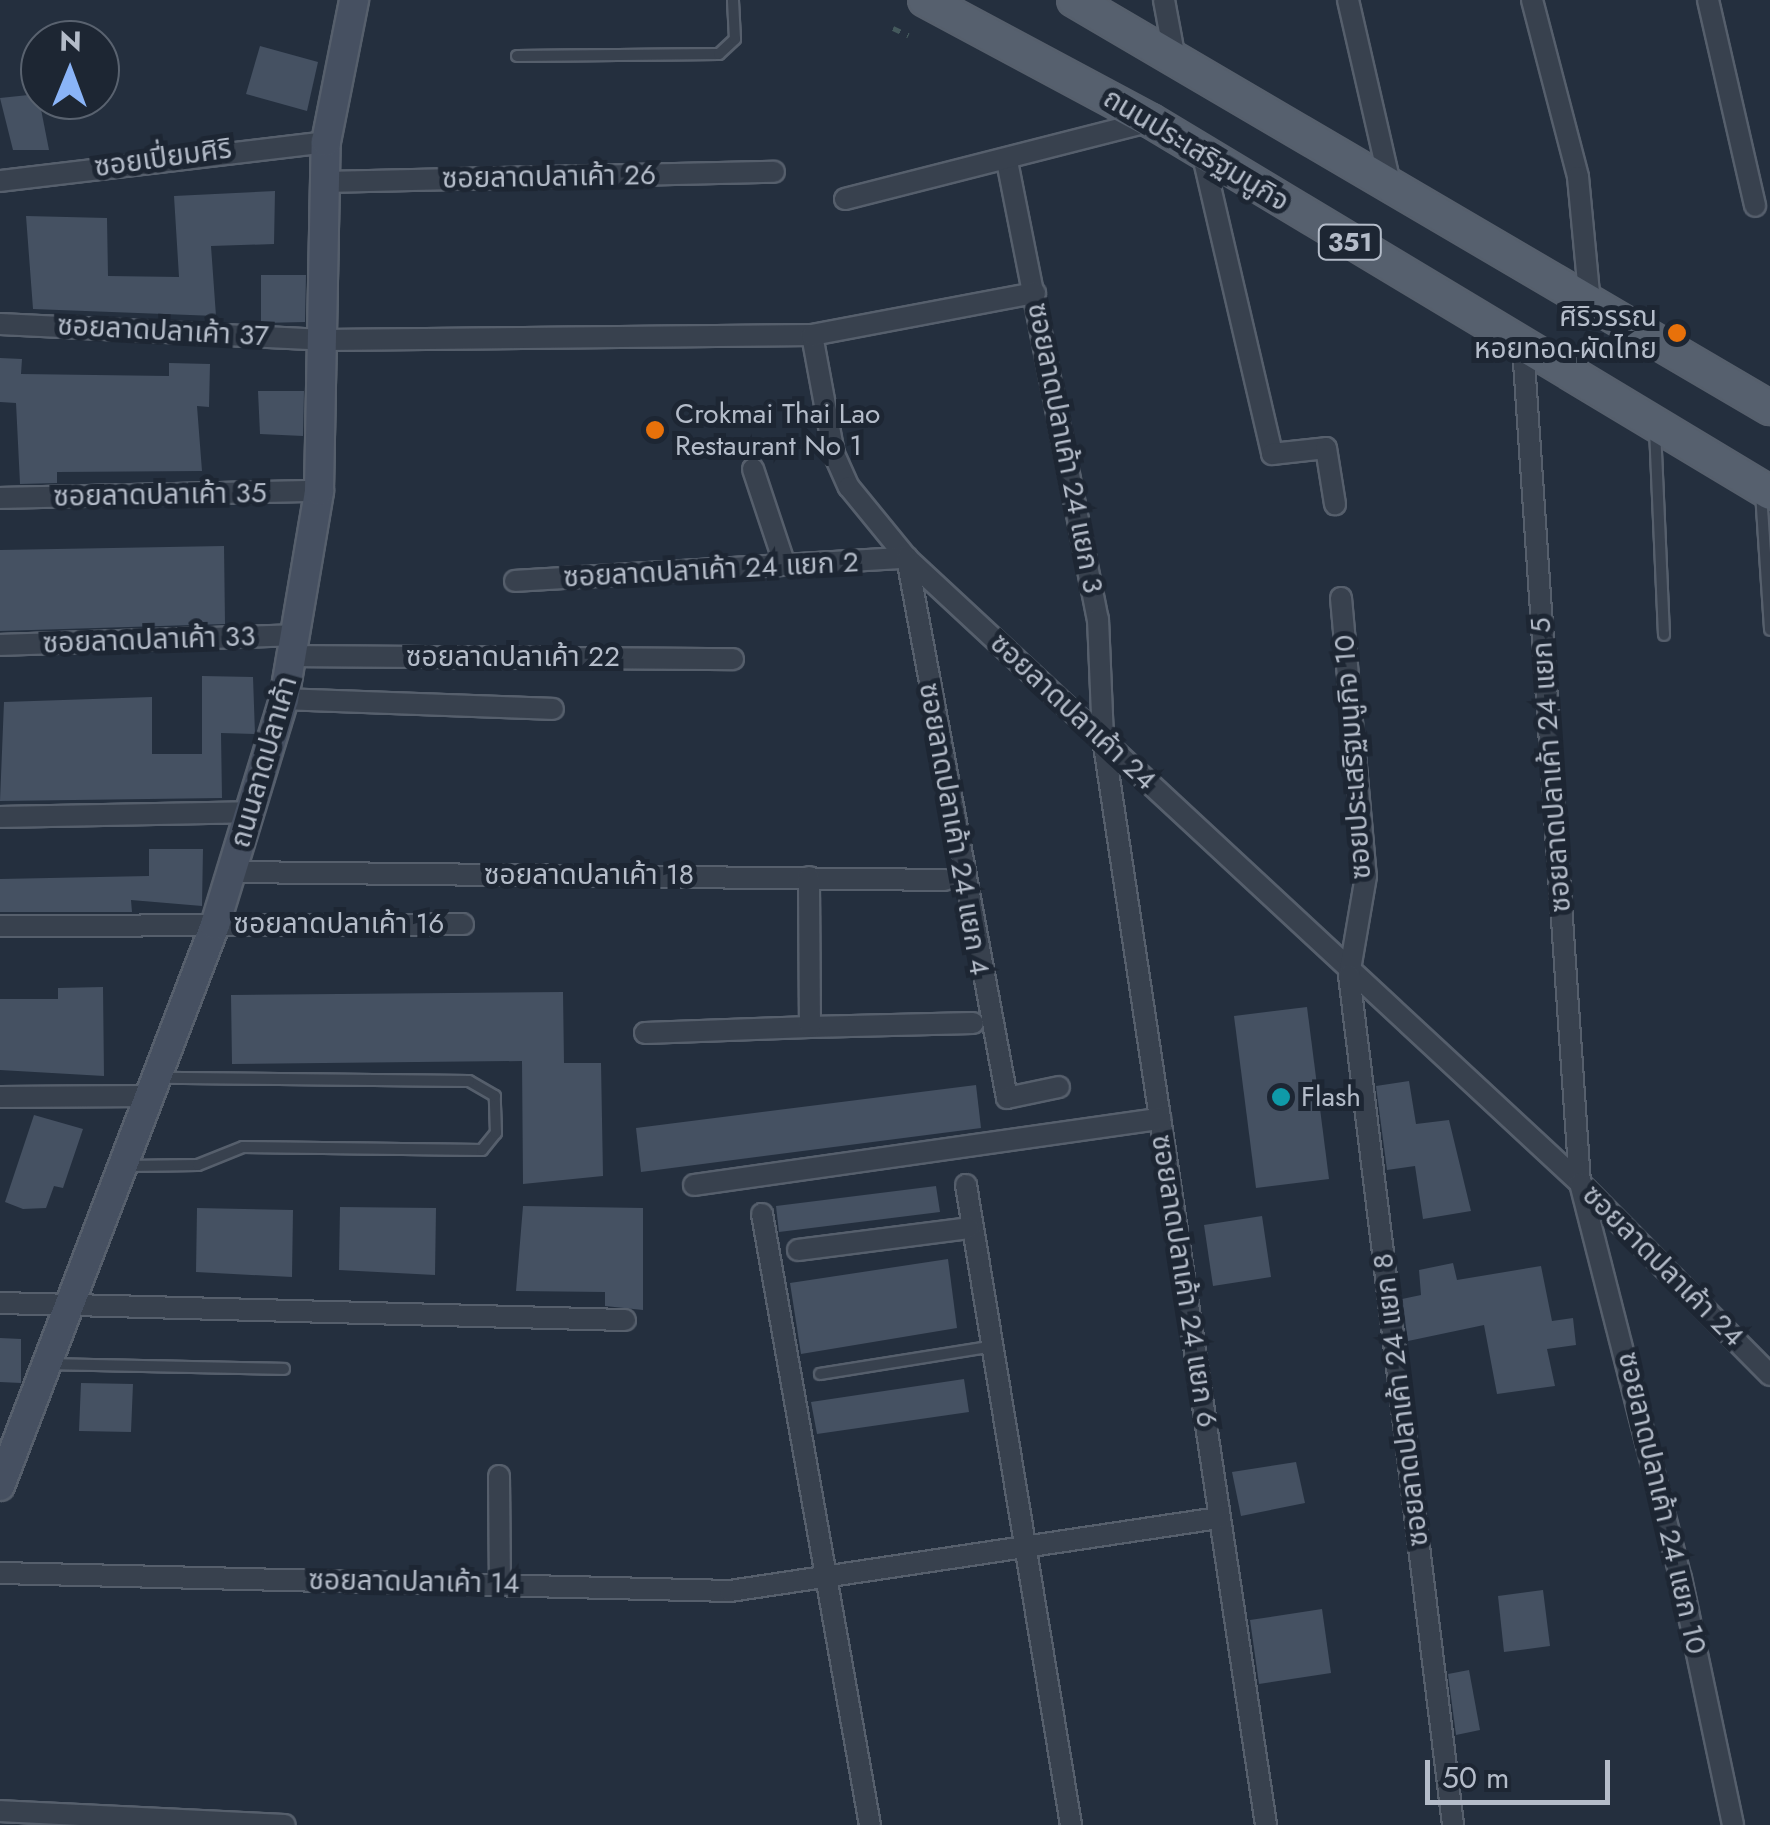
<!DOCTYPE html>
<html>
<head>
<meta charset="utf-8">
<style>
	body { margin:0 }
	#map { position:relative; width:1770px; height:1825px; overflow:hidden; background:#242f3e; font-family:Jost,"Noto Sans Thai",sans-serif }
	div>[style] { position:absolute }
	.building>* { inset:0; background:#455162 }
	.path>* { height:5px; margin-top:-2.5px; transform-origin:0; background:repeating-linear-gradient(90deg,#44595c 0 8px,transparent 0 16px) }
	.roads { filter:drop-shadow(2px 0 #565f6c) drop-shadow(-2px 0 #565f6c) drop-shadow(0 2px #565f6c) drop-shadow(0 -2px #565f6c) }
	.lane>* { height:10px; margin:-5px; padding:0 5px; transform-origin:5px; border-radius:5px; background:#38414e }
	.street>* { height:20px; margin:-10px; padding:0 10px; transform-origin:10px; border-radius:10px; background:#38414e }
	.secondary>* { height:28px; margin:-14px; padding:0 14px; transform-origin:14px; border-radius:14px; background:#465061 }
	.primary>* { height:32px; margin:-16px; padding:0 16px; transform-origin:16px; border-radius:16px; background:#56606e }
	.dots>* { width:28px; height:28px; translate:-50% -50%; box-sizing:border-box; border:5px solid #1d2633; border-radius:50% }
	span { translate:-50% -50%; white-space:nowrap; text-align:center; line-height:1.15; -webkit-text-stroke:10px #1d2633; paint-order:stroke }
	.shield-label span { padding:2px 8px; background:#1d2633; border:2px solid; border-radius:8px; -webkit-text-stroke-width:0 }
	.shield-label { font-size:25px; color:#b4bcc9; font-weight:700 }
	.street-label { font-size:28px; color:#b4bcc9 }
	.poi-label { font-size:28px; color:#b4bcc9 }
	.right { translate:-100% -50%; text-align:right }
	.left { translate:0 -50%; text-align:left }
	.north { position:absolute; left:20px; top:20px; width:100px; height:100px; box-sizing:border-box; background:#1d2633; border:2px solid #59626f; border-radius:50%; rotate:1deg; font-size:28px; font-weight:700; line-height:40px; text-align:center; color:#b4bcc9 }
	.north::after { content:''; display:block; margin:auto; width:35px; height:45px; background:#8ab4f8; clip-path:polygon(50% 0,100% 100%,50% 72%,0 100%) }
	.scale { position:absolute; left:1425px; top:1760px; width:185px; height:45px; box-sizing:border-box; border:5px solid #b4bcc9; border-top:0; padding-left:12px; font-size:30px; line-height:35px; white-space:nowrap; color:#b4bcc9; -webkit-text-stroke:8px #1d2633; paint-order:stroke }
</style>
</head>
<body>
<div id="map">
	<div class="building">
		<div style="clip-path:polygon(260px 46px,318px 62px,307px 111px,246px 94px)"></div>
		<div style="clip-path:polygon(38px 94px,49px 150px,13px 150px,0 98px)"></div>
		<div style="clip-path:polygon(275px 191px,274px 244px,211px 246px,216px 316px,33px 309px,26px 216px,107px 218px,108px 276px,179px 277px,174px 196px)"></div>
		<div style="clip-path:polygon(261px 275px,306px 275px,305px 322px,261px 323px)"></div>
		<div style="clip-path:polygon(0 358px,22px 359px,21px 374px,169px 376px,169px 363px,210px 364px,209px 407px,197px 406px,202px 471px,57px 472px,57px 483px,20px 484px,16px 403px,0 402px)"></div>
		<div style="clip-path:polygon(258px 391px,304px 391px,303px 436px,260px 434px)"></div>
		<div style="clip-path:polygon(224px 546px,225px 624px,0 631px,0 550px)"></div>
		<div style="clip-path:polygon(202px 676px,253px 677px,255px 734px,221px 733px,222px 798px,0 801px,4px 702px,152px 697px,152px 754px,202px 754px)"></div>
		<div style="clip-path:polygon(149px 849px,203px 849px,202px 906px,131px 900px,132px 912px,0 912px,0 879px,149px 876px)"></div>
		<div style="clip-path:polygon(103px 987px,104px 1076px,0 1070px,0 999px,58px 999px,58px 988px)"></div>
		<div style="clip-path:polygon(563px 992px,564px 1063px,601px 1063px,603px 1176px,523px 1184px,522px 1061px,232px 1064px,231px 995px)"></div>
		<div style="clip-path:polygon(1307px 1007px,1329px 1179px,1256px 1188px,1234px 1016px)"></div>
		<div style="clip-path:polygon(1409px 1081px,1416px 1124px,1449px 1120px,1471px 1211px,1423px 1219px,1415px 1166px,1387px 1170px,1376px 1086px)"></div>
		<div style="clip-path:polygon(976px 1085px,981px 1128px,641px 1172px,636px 1128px)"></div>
		<div style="clip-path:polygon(34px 1115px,83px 1129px,63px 1188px,54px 1186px,46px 1208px,23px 1209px,5px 1202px)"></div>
		<div style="clip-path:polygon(936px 1186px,940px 1212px,779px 1232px,776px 1206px)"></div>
		<div style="clip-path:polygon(523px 1206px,643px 1208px,643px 1310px,605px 1306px,605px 1292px,516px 1291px)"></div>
		<div style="clip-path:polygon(340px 1207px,436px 1208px,435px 1275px,339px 1270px)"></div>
		<div style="clip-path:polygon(197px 1208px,293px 1210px,292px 1277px,196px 1272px)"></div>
		<div style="clip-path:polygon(1262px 1216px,1271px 1277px,1213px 1286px,1204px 1225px)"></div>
		<div style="clip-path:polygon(948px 1259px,957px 1328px,801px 1354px,790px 1283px)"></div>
		<div style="clip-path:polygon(1453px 1263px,1457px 1280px,1541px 1266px,1552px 1321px,1573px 1318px,1576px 1345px,1547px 1349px,1555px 1386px,1497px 1394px,1484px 1325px,1408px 1341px,1402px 1299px,1421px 1295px,1419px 1270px)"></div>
		<div style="clip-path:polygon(0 1338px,21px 1339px,21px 1383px,0 1382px)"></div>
		<div style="clip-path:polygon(964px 1379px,969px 1412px,817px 1434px,811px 1402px)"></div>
		<div style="clip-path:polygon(81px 1383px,133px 1384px,131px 1432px,79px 1431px)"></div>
		<div style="clip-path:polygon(1296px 1462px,1305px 1503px,1241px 1516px,1232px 1472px)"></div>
		<div style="clip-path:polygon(1543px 1590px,1550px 1646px,1504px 1652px,1498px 1596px)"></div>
		<div style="clip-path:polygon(1322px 1609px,1331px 1673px,1259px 1684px,1250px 1620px)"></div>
		<div style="clip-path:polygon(1469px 1670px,1480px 1730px,1456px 1735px,1448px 1674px)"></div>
	</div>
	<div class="path">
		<div style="left:893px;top:28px;width:17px;rotate:25deg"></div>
	</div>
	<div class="roads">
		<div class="lane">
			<div style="left:517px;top:56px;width:202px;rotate:-0.6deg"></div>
			<div style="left:719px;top:54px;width:22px;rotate:-43deg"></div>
			<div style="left:735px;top:39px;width:39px;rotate:-93deg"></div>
			<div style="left:1655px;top:429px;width:206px;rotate:87.5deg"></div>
			<div style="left:1761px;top:493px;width:137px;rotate:86.2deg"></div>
			<div style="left:128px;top:1166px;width:70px;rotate:-0.8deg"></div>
			<div style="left:198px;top:1165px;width:48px;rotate:-21.8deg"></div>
			<div style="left:243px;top:1147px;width:239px;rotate:0.7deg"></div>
			<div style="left:482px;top:1150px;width:22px;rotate:-51deg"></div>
			<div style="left:496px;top:1133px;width:37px;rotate:-92deg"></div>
			<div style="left:495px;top:1096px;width:30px;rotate:-150deg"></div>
			<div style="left:469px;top:1081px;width:309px;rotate:-179.4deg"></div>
			<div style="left:50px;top:1364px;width:234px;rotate:1.2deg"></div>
			<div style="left:820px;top:1374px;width:171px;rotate:-9.1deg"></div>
		</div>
		<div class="street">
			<div style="left:1164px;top:0;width:55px;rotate:79.5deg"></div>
			<div style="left:1348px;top:0;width:193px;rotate:77.1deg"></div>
			<div style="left:1532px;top:0;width:183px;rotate:75.4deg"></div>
			<div style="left:1578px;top:177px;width:129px;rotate:84.6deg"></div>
			<div style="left:1708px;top:0;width:211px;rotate:77.1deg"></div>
			<div style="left:1202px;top:152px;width:310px;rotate:76.9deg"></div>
			<div style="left:1272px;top:454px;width:54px;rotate:-6.3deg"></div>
			<div style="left:1326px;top:448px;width:57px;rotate:80.9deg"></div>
			<div style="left:1007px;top:161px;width:467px;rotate:78.8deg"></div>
			<div style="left:1098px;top:619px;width:119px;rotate:87.6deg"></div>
			<div style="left:1103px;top:738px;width:1099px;rotate:81.47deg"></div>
			<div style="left:0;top:181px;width:328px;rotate:-6.8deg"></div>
			<div style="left:324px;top:182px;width:450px;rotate:-1.3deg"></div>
			<div style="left:845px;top:199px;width:316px;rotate:-14.3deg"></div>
			<div style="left:0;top:324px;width:325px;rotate:2.8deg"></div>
			<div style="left:325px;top:340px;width:487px;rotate:-0.6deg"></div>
			<div style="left:812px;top:335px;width:121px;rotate:79.5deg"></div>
			<div style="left:834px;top:454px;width:36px;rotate:66deg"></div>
			<div style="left:849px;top:487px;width:92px;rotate:50.8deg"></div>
			<div style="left:907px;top:558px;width:918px;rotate:42.88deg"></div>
			<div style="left:1580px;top:1183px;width:270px;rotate:45.3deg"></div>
			<div style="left:812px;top:335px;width:227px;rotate:-10.7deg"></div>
			<div style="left:1523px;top:347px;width:838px;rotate:86.1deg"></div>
			<div style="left:1580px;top:1183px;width:408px;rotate:75.7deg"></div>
			<div style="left:1681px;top:1578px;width:252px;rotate:78.1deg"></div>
			<div style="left:753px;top:469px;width:101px;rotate:71.6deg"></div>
			<div style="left:0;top:498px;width:319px;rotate:-1.3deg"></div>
			<div style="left:515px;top:581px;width:393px;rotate:-3.4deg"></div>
			<div style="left:907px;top:558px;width:549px;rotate:79.51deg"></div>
			<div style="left:1007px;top:1098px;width:53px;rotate:-11.9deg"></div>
			<div style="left:1341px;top:598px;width:279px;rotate:84.9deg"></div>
			<div style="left:1366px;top:876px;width:100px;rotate:99.7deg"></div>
			<div style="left:1349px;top:975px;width:856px;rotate:83.02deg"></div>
			<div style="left:0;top:645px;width:298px;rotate:-1.9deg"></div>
			<div style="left:294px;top:656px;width:439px;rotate:0.4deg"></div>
			<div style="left:284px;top:699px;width:269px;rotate:2.1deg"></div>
			<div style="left:0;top:817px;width:251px;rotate:-1.1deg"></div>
			<div style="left:233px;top:872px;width:712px;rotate:0.64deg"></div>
			<div style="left:0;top:926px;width:463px;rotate:-0.2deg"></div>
			<div style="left:810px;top:1027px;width:163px;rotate:-1.4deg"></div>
			<div style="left:645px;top:1033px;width:165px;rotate:-2.1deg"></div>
			<div style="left:810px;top:1027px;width:150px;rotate:-90.4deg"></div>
			<div style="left:0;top:1097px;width:146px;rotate:-0.4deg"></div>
			<div style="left:694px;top:1185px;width:471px;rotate:-8.1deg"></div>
			<div style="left:966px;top:1185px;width:649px;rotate:80.68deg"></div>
			<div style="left:762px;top:1214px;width:620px;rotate:79.98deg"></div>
			<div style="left:798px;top:1250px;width:172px;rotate:-7.3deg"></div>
			<div style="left:0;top:1303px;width:625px;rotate:1.56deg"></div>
			<div style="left:499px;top:1476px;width:107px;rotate:89.5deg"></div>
			<div style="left:0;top:1573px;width:730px;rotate:1.41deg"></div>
			<div style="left:730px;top:1591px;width:495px;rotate:-8.5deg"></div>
			<div style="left:0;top:1811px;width:285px;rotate:2.8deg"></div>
		</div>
		<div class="secondary">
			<div style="left:0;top:1486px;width:601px;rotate:-69.03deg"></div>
			<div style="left:215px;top:925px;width:236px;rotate:-73deg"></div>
			<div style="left:284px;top:699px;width:211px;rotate:-80.4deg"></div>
			<div style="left:319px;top:491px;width:349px;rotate:-88.9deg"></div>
			<div style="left:326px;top:142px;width:145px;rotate:-78.8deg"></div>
		</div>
		<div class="primary">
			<div style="left:925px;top:0;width:256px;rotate:28.2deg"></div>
			<div style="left:1151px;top:121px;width:722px;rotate:31deg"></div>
			<div style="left:1074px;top:0;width:807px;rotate:30.38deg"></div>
		</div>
	</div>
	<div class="dots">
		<div style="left:1677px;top:333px;background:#e8710a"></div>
		<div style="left:655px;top:430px;background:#e8710a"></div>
		<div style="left:1281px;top:1097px;background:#0f9aa8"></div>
	</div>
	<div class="shield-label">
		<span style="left:1350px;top:242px">351</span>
	</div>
	<div class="street-label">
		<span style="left:1196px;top:150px;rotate:31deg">ถนนประเสริฐมนูกิจ</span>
		<span style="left:163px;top:158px;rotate:-8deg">ซอยเปี่ยมศิริ</span>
		<span style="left:549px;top:177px;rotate:-1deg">ซอยลาดปลาเค้า 26</span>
		<span style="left:163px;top:331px;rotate:3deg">ซอยลาดปลาเค้า 37</span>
		<span style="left:1065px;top:448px;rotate:79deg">ซอยลาดปลาเค้า 24 แยก 3</span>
		<span style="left:160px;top:495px;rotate:-1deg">ซอยลาดปลาเค้า 35</span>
		<span style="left:711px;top:570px;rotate:-3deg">ซอยลาดปลาเค้า 24 แยก 2</span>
		<span style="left:149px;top:640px;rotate:-2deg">ซอยลาดปลาเค้า 33</span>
		<span style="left:513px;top:657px">ซอยลาดปลาเค้า 22</span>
		<span style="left:1073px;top:712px;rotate:43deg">ซอยลาดปลาเค้า 24</span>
		<span style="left:1353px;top:757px;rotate:-94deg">ซอยประเสริฐมนูกิจ 10</span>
		<span style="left:264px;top:762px;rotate:-74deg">ถนนลาดปลาเค้า</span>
		<span style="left:1551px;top:765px;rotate:-94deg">ซอยลาดปลาเค้า 24 แยก 5</span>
		<span style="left:954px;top:829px;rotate:80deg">ซอยลาดปลาเค้า 24 แยก 4</span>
		<span style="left:589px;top:875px">ซอยลาดปลาเค้า 18</span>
		<span style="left:339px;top:924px">ซอยลาดปลาเค้า 16</span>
		<span style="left:1663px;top:1266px;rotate:45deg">ซอยลาดปลาเค้า 24</span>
		<span style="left:1184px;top:1281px;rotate:81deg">ซอยลาดปลาเค้า 24 แยก 6</span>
		<span style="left:1401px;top:1400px;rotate:-97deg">ซอยลาดปลาเค้า 24 แยก 8</span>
		<span style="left:1662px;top:1503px;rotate:77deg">ซอยลาดปลาเค้า 24 แยก 10</span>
		<span style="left:414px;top:1582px;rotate:1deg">ซอยลาดปลาเค้า 14</span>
	</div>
	<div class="poi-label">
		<span class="right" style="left:1657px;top:333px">ศิริวรรณ<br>หอยทอด-ผัดไทย</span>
		<span class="left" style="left:675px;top:430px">Crokmai Thai Lao<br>Restaurant No 1</span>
		<span class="left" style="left:1301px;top:1097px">Flash</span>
	</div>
	<div class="north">N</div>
	<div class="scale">50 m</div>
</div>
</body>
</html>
